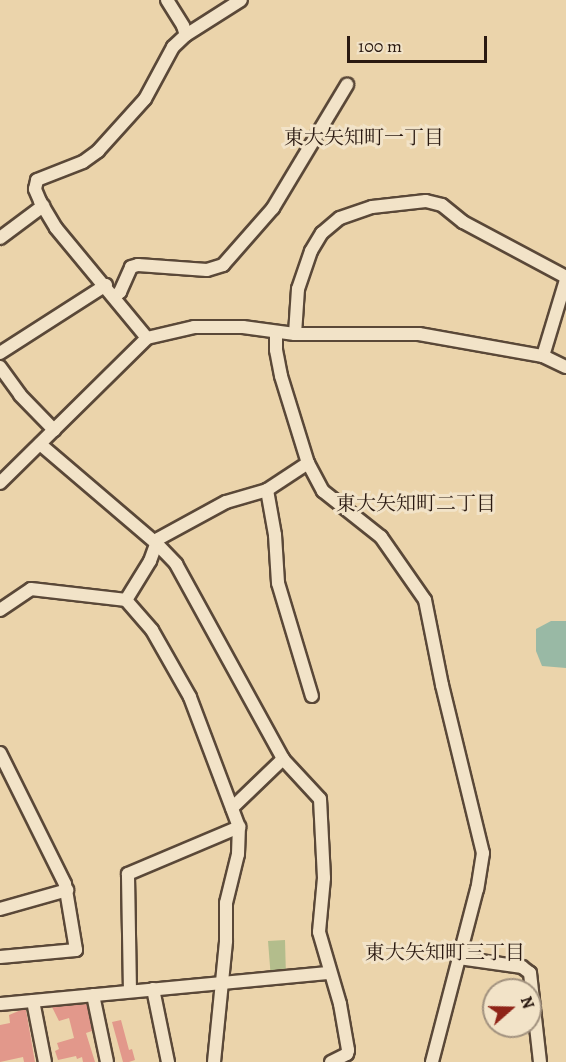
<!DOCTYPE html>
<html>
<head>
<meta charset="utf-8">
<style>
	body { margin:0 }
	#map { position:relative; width:566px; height:1062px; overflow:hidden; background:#ebd4ab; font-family:Alegreya,"Noto Serif JP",serif }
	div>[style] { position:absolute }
	.green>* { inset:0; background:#b3bd8c }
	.water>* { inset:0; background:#99b9a5 }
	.building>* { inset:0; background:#e2988b }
	.roads { filter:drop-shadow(2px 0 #5a4838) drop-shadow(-2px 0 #5a4838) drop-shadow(0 2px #5a4838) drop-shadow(0 -2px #5a4838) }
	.minor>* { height:12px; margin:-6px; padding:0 6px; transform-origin:6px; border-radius:6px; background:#f2e3c8 }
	span { translate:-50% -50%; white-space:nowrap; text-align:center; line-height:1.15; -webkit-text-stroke:6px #f2e3c8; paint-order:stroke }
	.neighbourhood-label { font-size:20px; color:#2a1911 }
	.north { position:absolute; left:482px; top:978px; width:60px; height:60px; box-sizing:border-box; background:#f2e3c8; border:2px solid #a2927f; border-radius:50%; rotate:70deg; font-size:16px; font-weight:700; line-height:24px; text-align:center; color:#2a1911 }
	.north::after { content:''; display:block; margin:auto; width:21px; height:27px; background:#8f2418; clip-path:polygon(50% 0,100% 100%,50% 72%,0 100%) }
	.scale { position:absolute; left:347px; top:36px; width:140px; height:27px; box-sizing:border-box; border:3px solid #2a1911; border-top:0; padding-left:8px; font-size:18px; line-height:21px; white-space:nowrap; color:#2a1911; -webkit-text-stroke:4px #f2e3c8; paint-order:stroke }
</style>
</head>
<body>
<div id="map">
	<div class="green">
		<div style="clip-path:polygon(285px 940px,286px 977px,271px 979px,268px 941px)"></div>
	</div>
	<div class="water">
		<div style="clip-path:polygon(551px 621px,566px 621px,566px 668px,542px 666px,536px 651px,536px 629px)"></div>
	</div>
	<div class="building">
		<div style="clip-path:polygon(87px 1004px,92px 1031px,86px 1033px,95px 1062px,83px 1062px,82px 1057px,77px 1059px,76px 1056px,58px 1060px,55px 1051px,59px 1049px,57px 1043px,74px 1038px,69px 1018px,59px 1021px,52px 1007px)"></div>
		<div style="clip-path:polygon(21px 1010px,26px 1010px,35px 1062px,24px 1062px,23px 1057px,0 1062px,0 1025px,10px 1023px,9px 1015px)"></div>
		<div style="clip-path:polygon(121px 1020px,129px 1050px,132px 1049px,135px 1060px,129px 1062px,123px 1062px,112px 1022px)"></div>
	</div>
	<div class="roads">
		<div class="minor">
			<div style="left:167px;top:0;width:31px;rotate:58deg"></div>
			<div style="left:183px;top:26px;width:9px;rotate:72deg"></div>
			<div style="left:0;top:238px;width:54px;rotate:-36.7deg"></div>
			<div style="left:114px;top:297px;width:8px;rotate:-40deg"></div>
			<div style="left:120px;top:292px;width:27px;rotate:-66deg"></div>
			<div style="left:131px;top:267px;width:7px;rotate:-16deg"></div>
			<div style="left:138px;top:265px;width:69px;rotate:4.1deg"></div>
			<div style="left:207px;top:270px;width:17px;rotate:-17deg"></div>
			<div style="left:223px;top:265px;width:76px;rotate:-48.7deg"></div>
			<div style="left:273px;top:208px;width:144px;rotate:-59deg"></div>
			<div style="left:276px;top:332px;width:18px;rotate:90deg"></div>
			<div style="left:276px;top:350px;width:26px;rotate:79deg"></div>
			<div style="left:281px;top:376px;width:91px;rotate:72.8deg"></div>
			<div style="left:308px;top:463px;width:32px;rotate:62deg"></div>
			<div style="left:323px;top:491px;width:74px;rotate:38.4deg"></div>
			<div style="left:381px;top:537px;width:77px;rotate:55.1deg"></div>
			<div style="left:425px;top:600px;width:87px;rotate:78.7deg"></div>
			<div style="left:442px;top:685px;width:173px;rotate:76.3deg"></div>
			<div style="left:483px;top:853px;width:36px;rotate:99deg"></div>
			<div style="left:477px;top:889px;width:179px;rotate:104.6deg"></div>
			<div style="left:295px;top:334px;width:45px;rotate:-86.2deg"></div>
			<div style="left:298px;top:289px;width:40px;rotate:-71.1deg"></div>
			<div style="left:311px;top:251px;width:21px;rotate:-59deg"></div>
			<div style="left:322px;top:233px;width:23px;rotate:-40deg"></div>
			<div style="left:340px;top:218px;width:34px;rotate:-19deg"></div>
			<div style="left:372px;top:207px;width:54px;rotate:-6.3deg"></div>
			<div style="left:426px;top:201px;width:16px;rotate:14deg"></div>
			<div style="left:442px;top:205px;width:27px;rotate:39deg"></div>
			<div style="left:463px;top:222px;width:117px;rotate:28.1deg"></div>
			<div style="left:147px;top:338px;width:143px;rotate:-129.6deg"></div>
			<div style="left:56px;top:228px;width:31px;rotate:-121deg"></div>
			<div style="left:40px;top:201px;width:13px;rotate:-113deg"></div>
			<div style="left:35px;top:189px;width:9px;rotate:-77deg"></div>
			<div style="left:37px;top:180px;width:49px;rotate:-21.4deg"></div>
			<div style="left:83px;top:162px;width:19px;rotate:-36deg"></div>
			<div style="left:98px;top:151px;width:70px;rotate:-47.9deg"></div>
			<div style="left:145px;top:99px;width:59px;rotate:-61.7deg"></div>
			<div style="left:173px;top:47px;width:18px;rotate:-43deg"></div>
			<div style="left:186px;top:35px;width:65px;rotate:-32.5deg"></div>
			<div style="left:0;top:353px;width:126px;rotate:-32.7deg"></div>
			<div style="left:543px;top:356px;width:79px;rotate:-73.2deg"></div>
			<div style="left:0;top:367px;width:34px;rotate:54deg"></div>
			<div style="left:20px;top:395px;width:49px;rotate:45.8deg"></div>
			<div style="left:40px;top:444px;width:154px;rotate:40.5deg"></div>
			<div style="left:157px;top:544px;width:28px;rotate:46deg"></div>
			<div style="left:176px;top:564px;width:222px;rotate:61.2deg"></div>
			<div style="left:0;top:483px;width:206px;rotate:-44.6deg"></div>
			<div style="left:147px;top:338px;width:48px;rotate:-13.2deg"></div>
			<div style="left:194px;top:327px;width:49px"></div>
			<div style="left:243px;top:327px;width:52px;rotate:7.7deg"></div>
			<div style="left:295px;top:334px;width:124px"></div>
			<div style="left:419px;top:334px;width:126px;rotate:10.1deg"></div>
			<div style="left:543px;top:356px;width:25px;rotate:26deg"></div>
			<div style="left:267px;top:490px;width:46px;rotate:79.9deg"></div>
			<div style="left:275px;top:535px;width:48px;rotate:86.4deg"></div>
			<div style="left:278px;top:583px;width:118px;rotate:73.3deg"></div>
			<div style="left:0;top:610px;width:37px;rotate:-34deg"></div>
			<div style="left:31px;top:589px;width:96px;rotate:6.6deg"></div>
			<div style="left:0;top:753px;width:146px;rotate:63.6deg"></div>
			<div style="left:65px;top:884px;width:67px;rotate:80.5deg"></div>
			<div style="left:76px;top:950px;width:76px;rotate:174.7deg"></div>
			<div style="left:232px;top:808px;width:71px;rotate:-43.9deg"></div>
			<div style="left:283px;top:759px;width:54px;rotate:47.2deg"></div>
			<div style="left:320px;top:799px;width:79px;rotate:87.1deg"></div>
			<div style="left:324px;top:878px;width:54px;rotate:95.3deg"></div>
			<div style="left:319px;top:932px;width:75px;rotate:73.7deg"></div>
			<div style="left:340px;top:1004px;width:47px;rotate:80.1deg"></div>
			<div style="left:348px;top:1050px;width:4px;rotate:104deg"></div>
			<div style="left:347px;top:1054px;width:18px;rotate:153deg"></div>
			<div style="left:0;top:909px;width:70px;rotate:-15.8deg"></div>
			<div style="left:459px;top:958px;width:64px;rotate:8.1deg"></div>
			<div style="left:522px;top:967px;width:10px;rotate:37deg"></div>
			<div style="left:530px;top:973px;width:90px;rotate:83.6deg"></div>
			<div style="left:153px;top:989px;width:75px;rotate:78.4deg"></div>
			<div style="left:130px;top:991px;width:117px;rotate:-91deg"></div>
			<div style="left:128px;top:874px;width:121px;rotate:-22.9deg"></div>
			<div style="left:93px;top:995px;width:68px;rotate:78.2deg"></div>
			<div style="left:33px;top:1001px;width:62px;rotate:78.9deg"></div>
			<div style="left:0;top:1004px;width:331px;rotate:-5.4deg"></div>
			<div style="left:214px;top:1062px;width:122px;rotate:-84.3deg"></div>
			<div style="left:226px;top:941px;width:38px;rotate:-90deg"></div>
			<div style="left:226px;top:903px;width:50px;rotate:-76.2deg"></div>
			<div style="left:238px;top:854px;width:27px;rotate:-88deg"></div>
			<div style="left:239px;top:827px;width:139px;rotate:-110.7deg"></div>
			<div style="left:190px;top:697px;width:77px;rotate:-119.6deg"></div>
			<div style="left:152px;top:630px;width:40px;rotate:-131deg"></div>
			<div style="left:126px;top:600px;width:46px;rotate:-58.4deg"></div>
			<div style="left:150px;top:561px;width:23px;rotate:-70deg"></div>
			<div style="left:158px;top:539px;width:77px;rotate:-28.6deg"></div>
			<div style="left:226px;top:502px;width:43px;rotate:-16.3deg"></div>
			<div style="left:267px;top:490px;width:49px;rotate:-33.4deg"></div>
		</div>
	</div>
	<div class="neighbourhood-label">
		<span style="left:364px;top:137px">東大矢知町一丁目</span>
		<span style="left:416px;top:503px">東大矢知町二丁目</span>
		<span style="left:445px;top:952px">東大矢知町三丁目</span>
	</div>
	<div class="north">N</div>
	<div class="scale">100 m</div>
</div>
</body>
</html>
